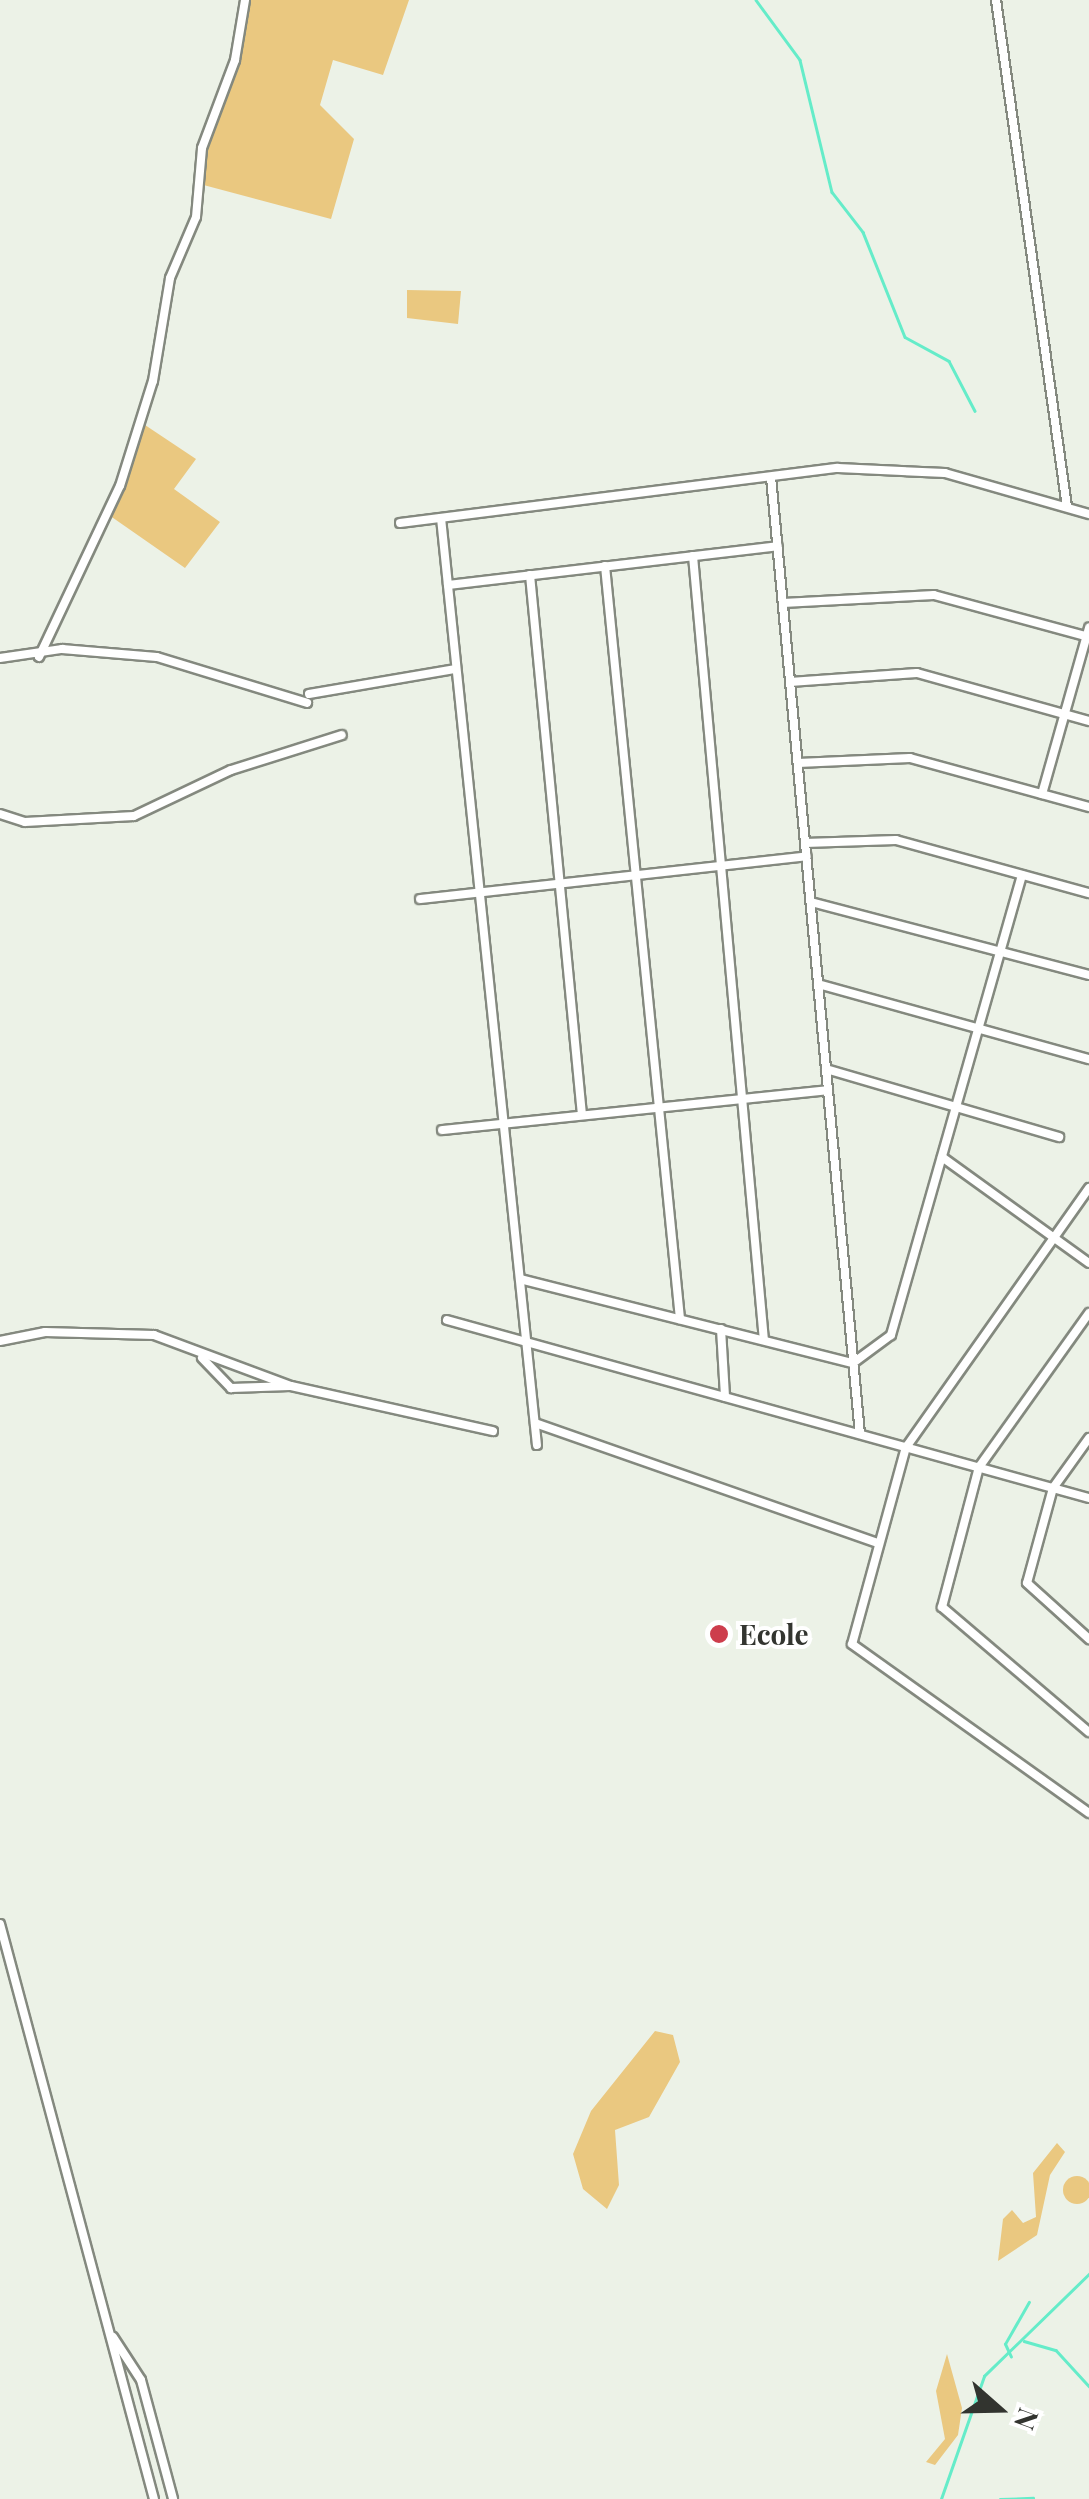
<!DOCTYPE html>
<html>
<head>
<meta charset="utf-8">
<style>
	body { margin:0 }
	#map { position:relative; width:1089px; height:2499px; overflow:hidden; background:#ecf2e7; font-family:"Playfair Display",serif }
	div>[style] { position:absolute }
	.green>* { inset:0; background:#eac880 }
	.round { border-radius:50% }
	.stream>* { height:2.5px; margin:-1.25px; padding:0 1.25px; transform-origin:1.25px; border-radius:1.25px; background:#65ecc9 }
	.roads { filter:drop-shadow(2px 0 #84897f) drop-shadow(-2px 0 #84897f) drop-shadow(0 2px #84897f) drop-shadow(0 -2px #84897f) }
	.street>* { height:8px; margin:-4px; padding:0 4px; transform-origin:4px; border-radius:4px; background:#fff }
	.dots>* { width:28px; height:28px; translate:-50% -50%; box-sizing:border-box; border:5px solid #fff; border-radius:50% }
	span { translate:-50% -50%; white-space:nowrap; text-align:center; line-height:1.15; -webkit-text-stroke:8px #fff; paint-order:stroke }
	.poi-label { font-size:28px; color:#32342f; font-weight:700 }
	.left { translate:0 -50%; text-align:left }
	.north { position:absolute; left:949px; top:2359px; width:100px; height:100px; -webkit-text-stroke:8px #fff; paint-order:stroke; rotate:110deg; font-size:28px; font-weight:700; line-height:40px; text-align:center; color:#32342f }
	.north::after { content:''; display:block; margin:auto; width:35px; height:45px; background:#32342f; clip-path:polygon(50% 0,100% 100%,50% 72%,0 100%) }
</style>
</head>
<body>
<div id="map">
	<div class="green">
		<div style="clip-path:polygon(245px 0,409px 0,383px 75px,333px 60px,320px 105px,354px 139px,331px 219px,196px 183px)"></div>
		<div style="clip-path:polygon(407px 290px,461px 291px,458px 324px,407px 318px)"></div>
		<div style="clip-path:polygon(139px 421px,196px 459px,174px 489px,220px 522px,185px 568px,106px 513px)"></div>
		<div style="clip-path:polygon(655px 2031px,673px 2035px,680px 2062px,649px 2117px,615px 2130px,619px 2185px,607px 2209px,583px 2189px,573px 2154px,591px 2111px)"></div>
		<div style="clip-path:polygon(1057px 2143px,1065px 2152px,1050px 2175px,1037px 2235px,998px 2261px,1003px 2219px,1012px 2210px,1023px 2223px,1036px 2217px,1033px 2173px)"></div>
		<div class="round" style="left:1063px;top:2176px;width:28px;height:28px"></div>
		<div style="clip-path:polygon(947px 2354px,962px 2408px,958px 2435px,935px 2465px,926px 2462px,945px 2439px,936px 2391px)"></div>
	</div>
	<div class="stream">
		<div style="left:756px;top:0;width:74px;rotate:53.7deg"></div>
		<div style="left:800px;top:60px;width:136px;rotate:76.4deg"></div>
		<div style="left:832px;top:192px;width:51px;rotate:52.2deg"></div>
		<div style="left:863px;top:232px;width:113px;rotate:68.2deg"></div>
		<div style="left:905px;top:337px;width:50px;rotate:28.6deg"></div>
		<div style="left:949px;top:361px;width:56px;rotate:62.5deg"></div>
		<div style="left:1024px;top:2341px;width:33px;rotate:16deg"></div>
		<div style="left:1056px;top:2350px;width:49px;rotate:47.5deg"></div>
		<div style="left:1011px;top:2357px;width:14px;rotate:-115deg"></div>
		<div style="left:1005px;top:2344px;width:48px;rotate:-60.3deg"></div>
		<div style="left:941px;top:2499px;width:130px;rotate:-70.7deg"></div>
		<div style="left:984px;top:2376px;width:146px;rotate:-44.2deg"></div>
		<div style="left:1000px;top:2499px;width:33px;rotate:-2deg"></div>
	</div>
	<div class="roads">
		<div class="street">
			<div style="left:996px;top:0;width:512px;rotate:82.03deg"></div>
			<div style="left:771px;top:477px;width:961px;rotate:84.69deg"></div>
			<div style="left:441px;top:518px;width:932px;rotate:84.09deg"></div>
			<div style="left:400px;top:523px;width:441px;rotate:-7.2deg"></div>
			<div style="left:838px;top:468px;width:107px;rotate:2.7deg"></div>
			<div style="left:945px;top:473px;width:150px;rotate:15.9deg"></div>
			<div style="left:693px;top:556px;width:787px;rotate:84.83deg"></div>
			<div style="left:605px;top:566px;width:757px;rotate:84.31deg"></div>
			<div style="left:530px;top:575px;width:542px;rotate:84.5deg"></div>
			<div style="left:448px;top:585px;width:332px;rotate:-6.7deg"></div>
			<div style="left:783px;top:603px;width:151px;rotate:-3deg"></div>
			<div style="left:934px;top:595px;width:161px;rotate:15.2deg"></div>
			<div style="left:39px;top:657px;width:189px;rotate:-64.7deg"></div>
			<div style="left:120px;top:486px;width:110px;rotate:-72.6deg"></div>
			<div style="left:153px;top:381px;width:104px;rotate:-80.6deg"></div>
			<div style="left:170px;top:278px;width:66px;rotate:-66.9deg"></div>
			<div style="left:196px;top:217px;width:69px;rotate:-85deg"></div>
			<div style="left:202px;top:148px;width:94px;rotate:-69.4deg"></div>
			<div style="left:235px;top:60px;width:61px;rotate:-80.5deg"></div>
			<div style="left:0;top:658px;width:63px;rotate:-8.3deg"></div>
			<div style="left:62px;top:649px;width:95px;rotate:4.8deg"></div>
			<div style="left:157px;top:657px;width:157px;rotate:17deg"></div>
			<div style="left:790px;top:682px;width:127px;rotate:-4.1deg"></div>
			<div style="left:917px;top:673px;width:179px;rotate:15.6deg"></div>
			<div style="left:309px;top:694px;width:149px;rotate:-9.7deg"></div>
			<div style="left:798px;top:763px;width:112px;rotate:-2.6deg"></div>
			<div style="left:910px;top:758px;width:186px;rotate:15.3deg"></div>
			<div style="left:1042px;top:794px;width:173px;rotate:-74.2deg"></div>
			<div style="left:0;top:814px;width:26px;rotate:18deg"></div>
			<div style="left:25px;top:822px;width:109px;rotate:-3.2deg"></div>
			<div style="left:134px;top:816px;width:107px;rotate:-25.4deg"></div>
			<div style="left:231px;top:770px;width:116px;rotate:-17.5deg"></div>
			<div style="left:805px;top:843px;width:91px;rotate:-1.9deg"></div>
			<div style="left:896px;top:840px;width:200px;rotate:15.4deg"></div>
			<div style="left:420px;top:899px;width:389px;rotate:-6.3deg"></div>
			<div style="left:811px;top:902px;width:287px;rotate:14.7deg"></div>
			<div style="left:818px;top:984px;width:281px;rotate:15.5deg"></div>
			<div style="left:826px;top:1069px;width:243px;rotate:16.3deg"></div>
			<div style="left:442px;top:1130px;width:388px;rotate:-5.9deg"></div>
			<div style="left:942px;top:1157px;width:181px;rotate:35.8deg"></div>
			<div style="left:1089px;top:1188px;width:317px;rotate:125.2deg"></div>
			<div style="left:906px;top:1447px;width:204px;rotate:105.3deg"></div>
			<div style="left:852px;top:1644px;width:291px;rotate:35.5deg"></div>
			<div style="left:520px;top:1279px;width:343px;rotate:14.2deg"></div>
			<div style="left:853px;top:1363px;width:47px;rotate:-36.4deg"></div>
			<div style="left:891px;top:1335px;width:478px;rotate:-74.1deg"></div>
			<div style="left:1089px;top:1313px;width:189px;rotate:125.5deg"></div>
			<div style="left:979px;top:1467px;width:145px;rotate:104.8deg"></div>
			<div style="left:942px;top:1607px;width:193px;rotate:40.4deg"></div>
			<div style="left:447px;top:1320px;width:666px;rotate:15.5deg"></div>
			<div style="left:721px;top:1329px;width:68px;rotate:86.6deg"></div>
			<div style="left:0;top:1341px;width:46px;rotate:-11.3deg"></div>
			<div style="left:45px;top:1332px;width:109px;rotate:1.6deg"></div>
			<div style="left:154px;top:1335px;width:146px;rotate:20.4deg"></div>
			<div style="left:291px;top:1386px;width:207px;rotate:12.6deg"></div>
			<div style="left:202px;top:1358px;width:42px;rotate:46deg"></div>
			<div style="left:231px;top:1388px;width:59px;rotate:-1.9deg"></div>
			<div style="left:535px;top:1423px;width:363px;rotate:19.3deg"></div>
			<div style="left:1089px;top:1438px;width:62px;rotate:125.8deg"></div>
			<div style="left:1053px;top:1488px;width:98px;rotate:105.3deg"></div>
			<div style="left:1027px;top:1583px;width:84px;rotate:42.1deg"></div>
			<div style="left:0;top:1924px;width:595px;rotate:75.01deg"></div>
			<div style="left:113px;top:2337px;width:51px;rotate:56.9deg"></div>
			<div style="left:141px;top:2380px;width:123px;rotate:74.9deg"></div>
		</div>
	</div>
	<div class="dots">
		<div style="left:719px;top:1634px;background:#cd3d4c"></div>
	</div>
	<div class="poi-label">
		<span class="left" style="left:739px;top:1634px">Ecole</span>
	</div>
	<div class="north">N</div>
</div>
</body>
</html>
